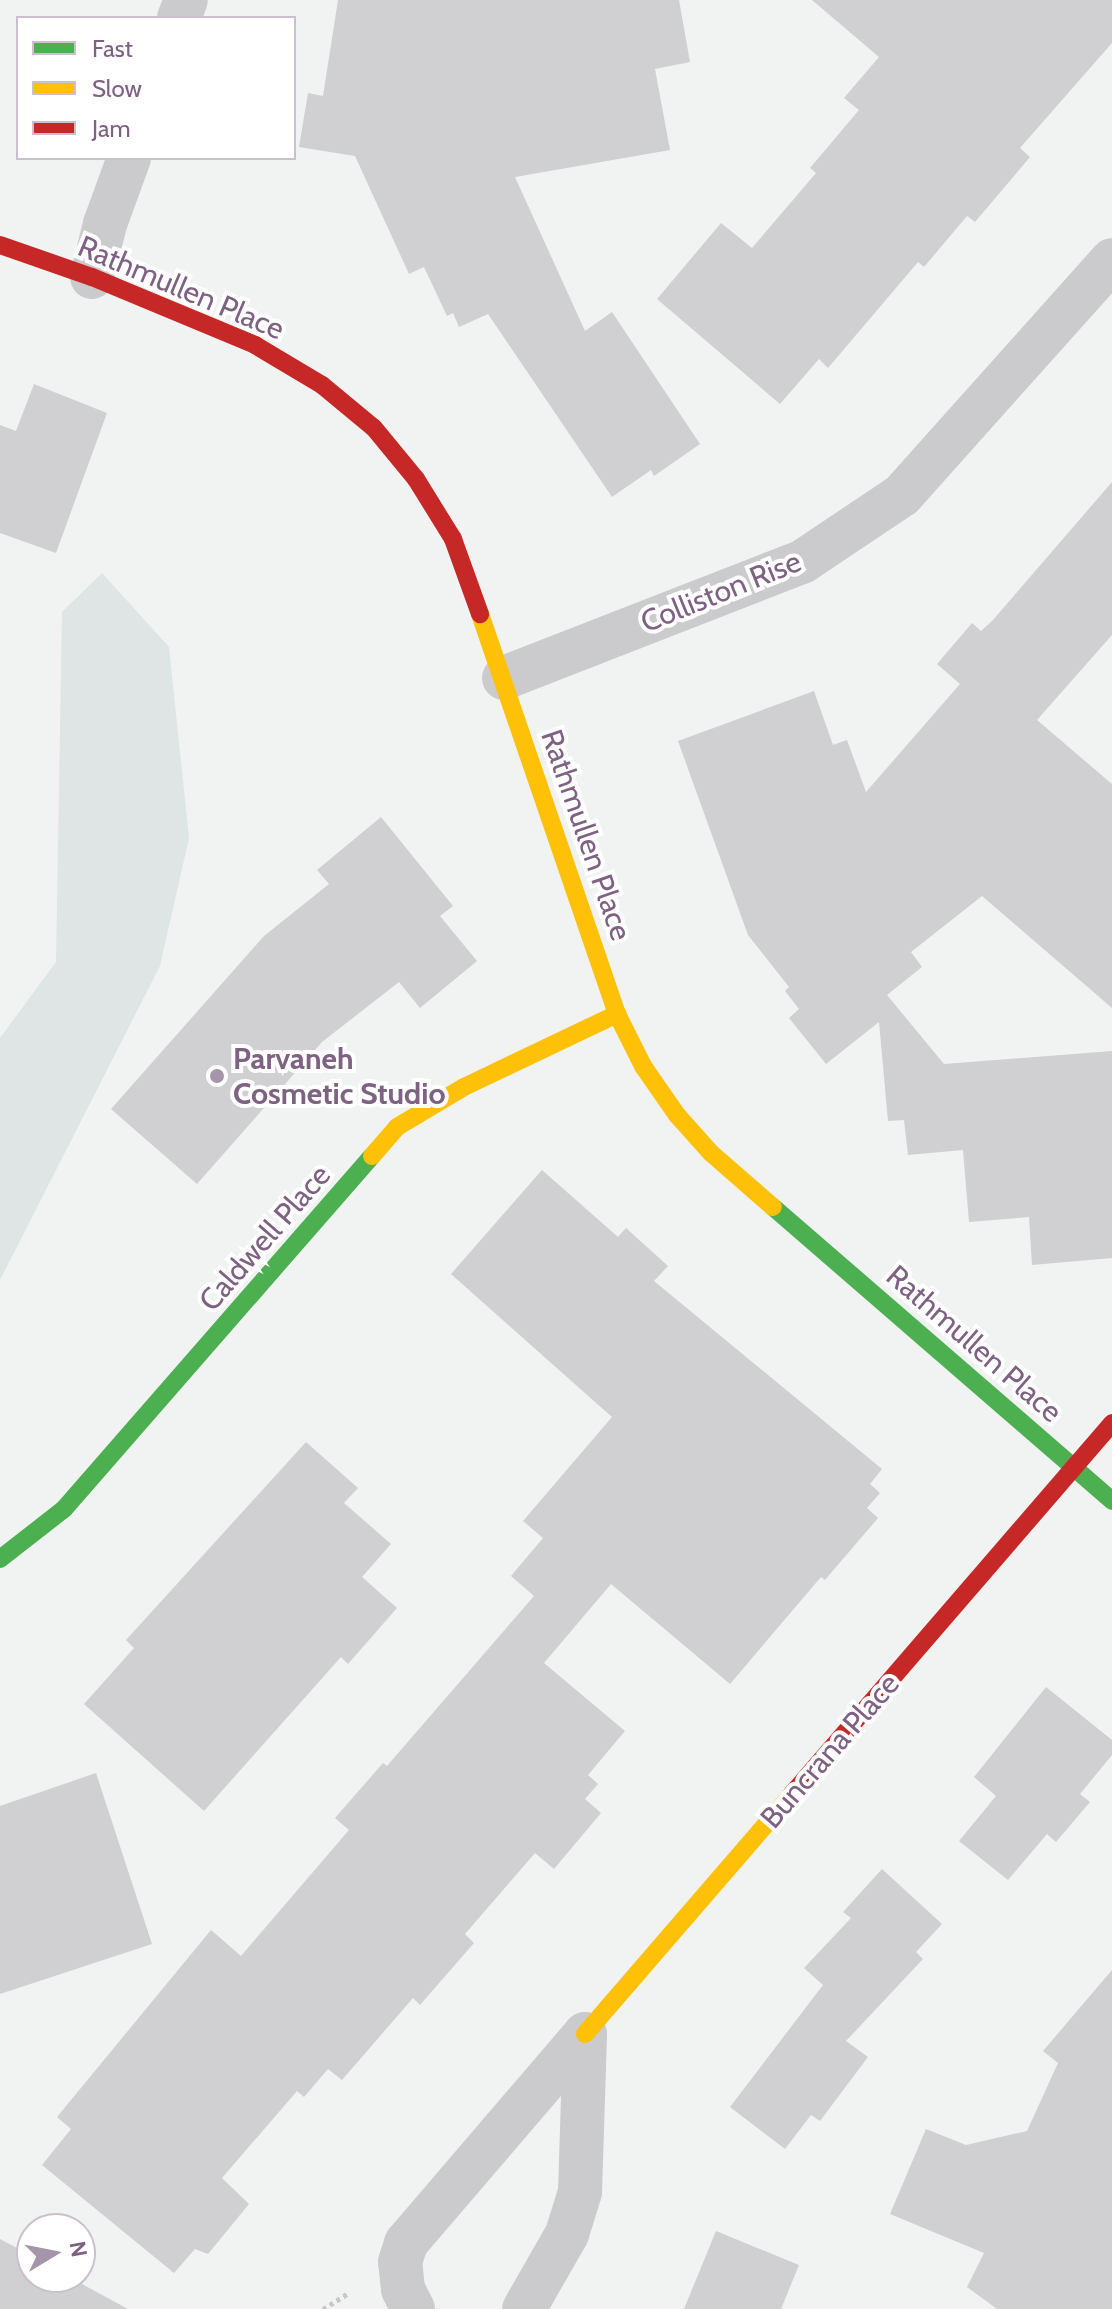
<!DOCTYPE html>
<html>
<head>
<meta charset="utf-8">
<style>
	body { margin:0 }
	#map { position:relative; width:1112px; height:2309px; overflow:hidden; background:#f0f3f1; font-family:Cabin,sans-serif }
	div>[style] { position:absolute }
	.green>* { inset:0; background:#dee5e4 }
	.building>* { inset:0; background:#d0cfd1 }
	.path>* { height:5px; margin-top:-2.5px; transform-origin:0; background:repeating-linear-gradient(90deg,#c8c7c8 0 4px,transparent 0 8px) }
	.street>* { height:44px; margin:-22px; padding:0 22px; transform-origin:22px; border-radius:22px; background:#cbcacc }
	.fast>* { height:18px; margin:-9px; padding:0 9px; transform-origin:9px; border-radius:9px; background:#4caf50 }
	.slow>* { height:18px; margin:-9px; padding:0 9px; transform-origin:9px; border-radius:9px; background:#ffc107 }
	.jam>* { height:18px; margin:-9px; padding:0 9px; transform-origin:9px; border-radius:9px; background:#c62828 }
	.dots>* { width:22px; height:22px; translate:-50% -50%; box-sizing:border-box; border:4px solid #fff; border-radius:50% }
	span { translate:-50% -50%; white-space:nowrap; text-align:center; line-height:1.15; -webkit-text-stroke:8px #fff; paint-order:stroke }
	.street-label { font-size:30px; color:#7d6281 }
	.poi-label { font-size:30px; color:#7d6281; font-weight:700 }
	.left { translate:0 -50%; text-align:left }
	.legend { position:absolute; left:16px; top:16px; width:280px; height:144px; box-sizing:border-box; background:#fff; border:2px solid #cbc0cd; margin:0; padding:10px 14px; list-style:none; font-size:24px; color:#7d6281 }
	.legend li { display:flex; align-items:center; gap:16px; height:40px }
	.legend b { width:40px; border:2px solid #cbc0cd }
	.north { position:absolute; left:16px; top:2213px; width:80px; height:80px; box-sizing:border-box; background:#fff; border:2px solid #cbc0cd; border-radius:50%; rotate:80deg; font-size:22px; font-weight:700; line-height:32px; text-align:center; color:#7d6281 }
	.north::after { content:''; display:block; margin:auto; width:28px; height:36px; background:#a595a8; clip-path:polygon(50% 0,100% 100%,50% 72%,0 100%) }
</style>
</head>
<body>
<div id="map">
	<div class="green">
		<div style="clip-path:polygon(102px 573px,169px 647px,189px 838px,160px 966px,0 1280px,0 1038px,56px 962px,62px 612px)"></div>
	</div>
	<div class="building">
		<div style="clip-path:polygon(338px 0,679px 0,690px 62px,655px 69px,670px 150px,515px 177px,585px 331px,612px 312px,700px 444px,654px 476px,651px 470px,612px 497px,488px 314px,459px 327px,453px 313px,447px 316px,424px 267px,409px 274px,355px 156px,299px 147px,308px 93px,323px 96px)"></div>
		<div style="clip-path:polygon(812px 0,1112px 0,1112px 43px,1020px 148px,1030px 157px,975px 222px,967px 216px,924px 267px,918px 262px,828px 368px,819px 359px,780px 404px,657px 299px,721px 223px,752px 248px,816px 173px,810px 168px,859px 110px,844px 98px,879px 57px)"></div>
		<div style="clip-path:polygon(34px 384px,107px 413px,56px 553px,0 533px,0 425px,16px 431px)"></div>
		<div style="clip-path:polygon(1112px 482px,1112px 635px,1037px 720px,1112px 784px,1112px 1008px,982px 896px,911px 952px,922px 967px,887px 995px,944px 1064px,1112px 1051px,1112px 1258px,1032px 1265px,1029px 1217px,969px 1222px,963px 1150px,908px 1155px,904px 1120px,888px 1121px,879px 1022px,826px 1064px,789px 1018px,799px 1009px,785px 991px,789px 987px,748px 935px,678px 741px,814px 691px,833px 745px,847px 740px,866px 792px,960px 684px,937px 664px,972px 623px,981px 631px,993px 620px)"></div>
		<div style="clip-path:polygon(381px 817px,453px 906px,440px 916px,477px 961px,420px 1008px,399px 982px,322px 1042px,197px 1184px,111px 1109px,264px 936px,329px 884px,317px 870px)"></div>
		<div style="clip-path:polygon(542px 1170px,618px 1237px,626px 1228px,668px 1266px,654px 1281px,882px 1469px,870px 1484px,880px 1493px,867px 1508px,878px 1518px,825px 1580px,821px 1577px,730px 1684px,611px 1584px,544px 1663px,625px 1731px,588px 1775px,598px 1784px,585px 1799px,601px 1813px,554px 1869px,535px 1853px,465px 1934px,474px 1943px,420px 2005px,413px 1998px,342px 2080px,328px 2069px,304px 2097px,297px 2091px,222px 2178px,249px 2204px,208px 2254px,195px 2249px,174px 2273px,42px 2165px,71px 2129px,57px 2117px,211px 1930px,241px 1956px,349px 1830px,335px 1818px,383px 1763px,387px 1766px,534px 1596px,511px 1576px,543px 1538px,523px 1521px,612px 1417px,451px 1274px)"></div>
		<div style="clip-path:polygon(306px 1442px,358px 1488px,344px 1503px,391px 1544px,362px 1577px,397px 1608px,348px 1664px,341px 1657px,204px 1811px,84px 1704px,134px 1648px,126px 1640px)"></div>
		<div style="clip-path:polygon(1046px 1687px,1112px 1740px,1112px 1755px,1080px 1794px,1090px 1802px,1056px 1842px,1047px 1834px,1008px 1880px,959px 1841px,996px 1796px,974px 1777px)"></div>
		<div style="clip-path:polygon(96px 1773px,152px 1944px,0 1994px,0 1806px)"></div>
		<div style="clip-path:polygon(882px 1869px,942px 1924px,916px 1952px,923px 1959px,846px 2041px,868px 2057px,820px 2121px,811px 2115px,785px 2149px,730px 2107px,823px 1985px,804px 1968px,851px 1918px,843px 1912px)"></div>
		<div style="clip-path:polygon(1112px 1970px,1112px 2309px,997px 2309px,967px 2287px,984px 2253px,890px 2214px,926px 2129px,966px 2145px,1027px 2131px,1058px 2063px,1043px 2051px)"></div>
		<div style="clip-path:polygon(716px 2231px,799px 2265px,781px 2309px,684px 2309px)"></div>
		<div style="clip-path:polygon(0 2239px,32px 2256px,32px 2277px,69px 2277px,128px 2309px,0 2309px)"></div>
	</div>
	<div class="path">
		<div style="left:323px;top:2309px;width:31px;rotate:-32deg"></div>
	</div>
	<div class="street">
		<div style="left:179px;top:18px;width:19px;rotate:-69deg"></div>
		<div style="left:92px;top:277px;width:55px;rotate:-76.2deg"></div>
		<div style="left:105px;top:224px;width:70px;rotate:-70deg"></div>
		<div style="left:504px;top:678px;width:320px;rotate:-21.3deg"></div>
		<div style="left:802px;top:562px;width:120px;rotate:-33.8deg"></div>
		<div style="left:902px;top:495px;width:315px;rotate:-48.2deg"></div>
		<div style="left:413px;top:2309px;width:22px;rotate:-117deg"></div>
		<div style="left:403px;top:2289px;width:27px;rotate:-96deg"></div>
		<div style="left:400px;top:2262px;width:20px;rotate:-72deg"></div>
		<div style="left:406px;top:2243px;width:275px;rotate:-49.4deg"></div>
		<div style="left:585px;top:2034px;width:158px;rotate:91.8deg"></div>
		<div style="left:580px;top:2192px;width:44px;rotate:107.2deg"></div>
		<div style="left:567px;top:2234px;width:86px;rotate:119.8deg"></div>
	</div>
	<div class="fast">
		<div style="left:773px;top:1207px;width:449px;rotate:40.9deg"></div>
		<div style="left:0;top:1559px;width:81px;rotate:-38deg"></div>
		<div style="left:64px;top:1509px;width:468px;rotate:-48.9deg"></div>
	</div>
	<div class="slow">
		<div style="left:480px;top:614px;width:423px;rotate:71.1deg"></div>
		<div style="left:617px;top:1014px;width:58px;rotate:63.4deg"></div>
		<div style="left:643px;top:1066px;width:60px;rotate:55.2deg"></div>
		<div style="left:677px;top:1115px;width:51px;rotate:48.2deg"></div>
		<div style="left:711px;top:1153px;width:82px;rotate:41.1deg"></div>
		<div style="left:372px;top:1156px;width:38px;rotate:-49deg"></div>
		<div style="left:397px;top:1127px;width:78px;rotate:-30.8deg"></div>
		<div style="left:464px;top:1087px;width:170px;rotate:-25.5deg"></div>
		<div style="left:585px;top:2034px;width:317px;rotate:-49.2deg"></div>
	</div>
	<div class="jam">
		<div style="left:0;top:245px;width:97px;rotate:19.2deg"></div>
		<div style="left:92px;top:277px;width:177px;rotate:22.6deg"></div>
		<div style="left:255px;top:345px;width:78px;rotate:30.8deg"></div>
		<div style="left:322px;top:385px;width:67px;rotate:39.6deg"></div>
		<div style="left:374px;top:428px;width:66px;rotate:50.5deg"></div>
		<div style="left:416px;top:479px;width:70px;rotate:58.3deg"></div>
		<div style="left:453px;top:539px;width:80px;rotate:70.2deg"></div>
		<div style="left:792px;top:1794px;width:490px;rotate:-49.2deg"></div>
	</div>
	<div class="dots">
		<div style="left:217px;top:1076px;background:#a595a8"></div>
	</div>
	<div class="street-label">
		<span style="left:181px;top:288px;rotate:23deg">Rathmullen Place</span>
		<span style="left:721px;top:592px;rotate:-22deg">Colliston Rise</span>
		<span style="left:586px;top:835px;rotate:71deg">Rathmullen Place</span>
		<span style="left:265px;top:1238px;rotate:-49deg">Caldwell Place</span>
		<span style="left:974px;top:1344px;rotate:41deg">Rathmullen Place</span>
		<span style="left:830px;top:1751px;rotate:-49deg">Buncrana Place</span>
	</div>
	<div class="poi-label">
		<span class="left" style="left:233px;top:1076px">Parvaneh<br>Cosmetic Studio</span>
	</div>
	<ul class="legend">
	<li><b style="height:10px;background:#4caf50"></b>Fast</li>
	<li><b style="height:10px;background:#ffc107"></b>Slow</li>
	<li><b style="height:10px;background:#c62828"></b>Jam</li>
	</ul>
	<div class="north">N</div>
</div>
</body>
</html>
